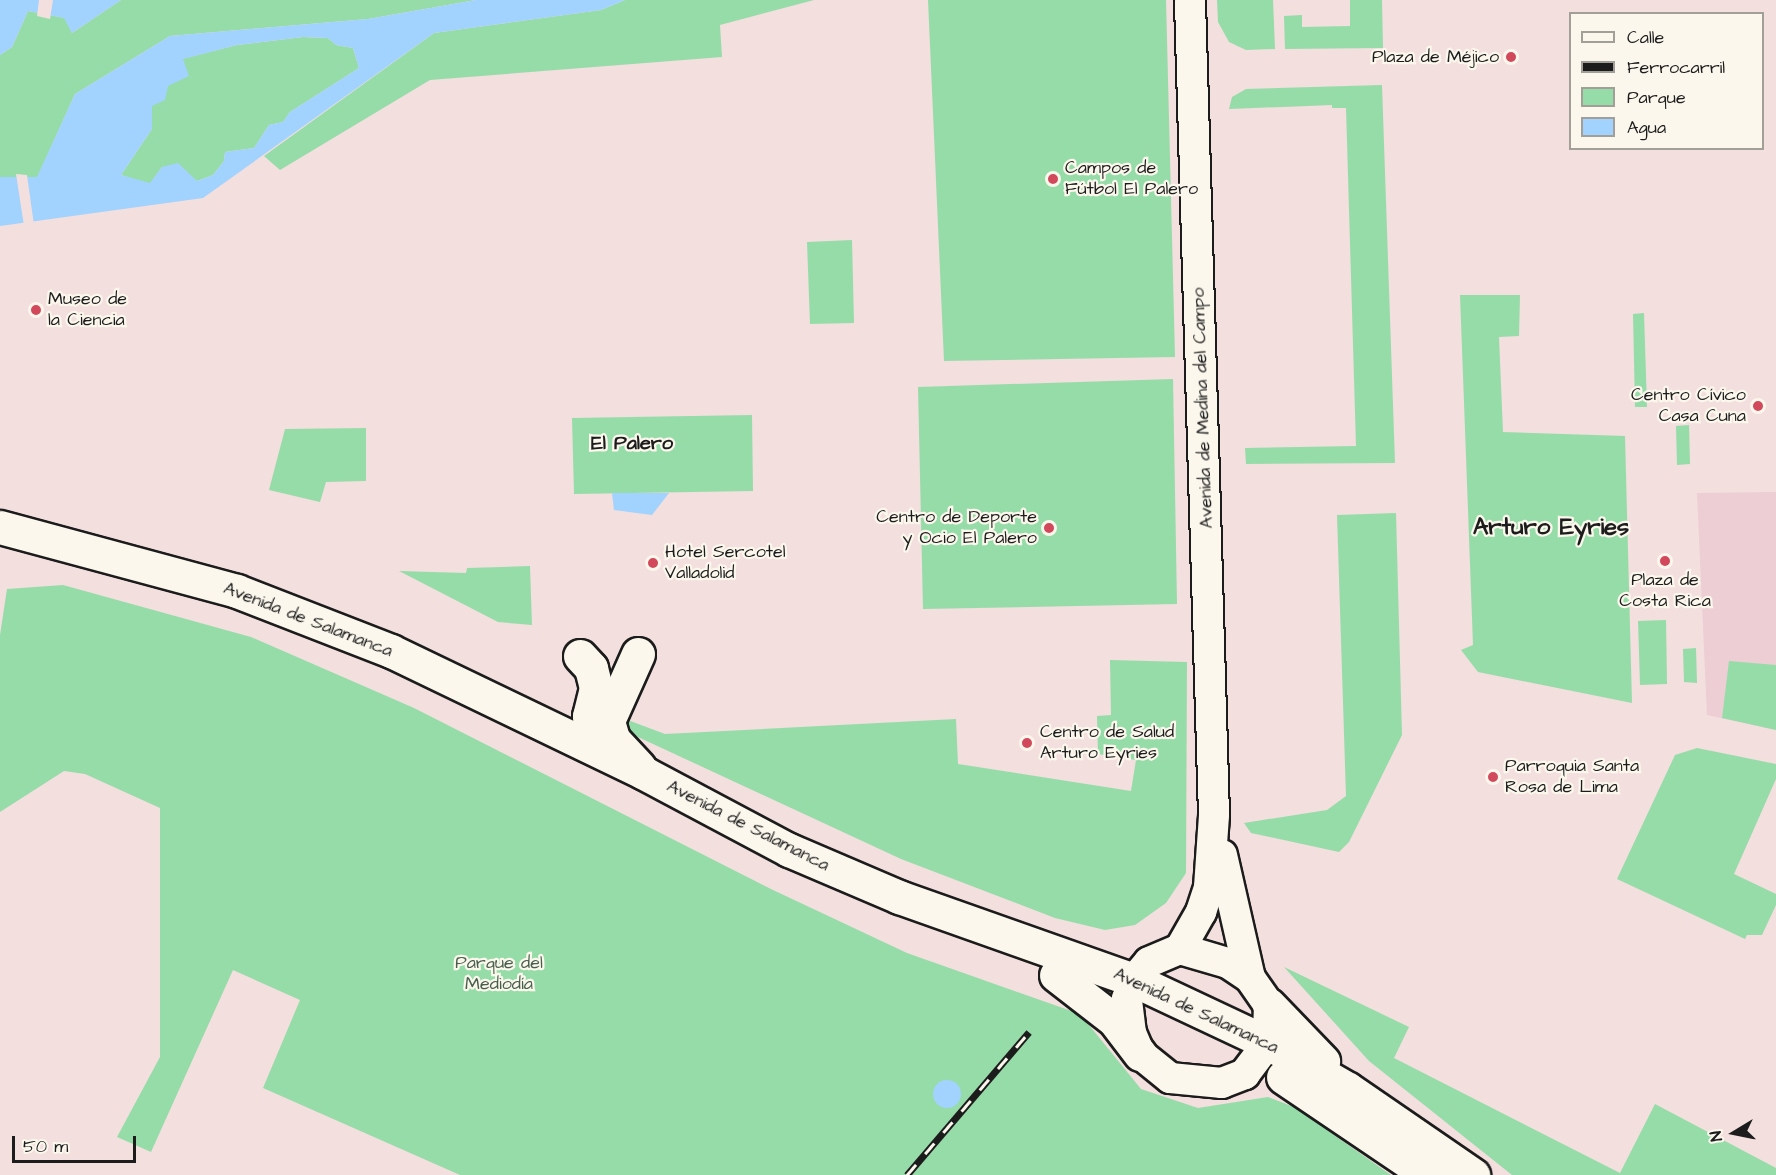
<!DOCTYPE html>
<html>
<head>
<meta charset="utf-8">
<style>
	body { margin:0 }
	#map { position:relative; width:1776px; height:1175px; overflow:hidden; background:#f2dfde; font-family:"Architects Daughter",sans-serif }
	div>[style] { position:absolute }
	.built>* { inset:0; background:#ecced4 }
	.green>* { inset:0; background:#96dca9 }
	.water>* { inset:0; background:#a2d2fe }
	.round { border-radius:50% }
	.pier>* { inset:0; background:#f2dfde }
	.roads { filter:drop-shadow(2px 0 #1c1c1c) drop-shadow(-2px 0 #1c1c1c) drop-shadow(0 2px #1c1c1c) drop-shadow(0 -2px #1c1c1c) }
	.major>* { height:30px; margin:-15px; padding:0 15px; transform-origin:15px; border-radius:15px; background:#fbf7ec }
	.highway>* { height:33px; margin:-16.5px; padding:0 16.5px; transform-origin:16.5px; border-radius:16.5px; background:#fbf7ec }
	.rail>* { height:7px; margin-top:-3.5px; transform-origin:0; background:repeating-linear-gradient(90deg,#fbf7ec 0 14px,#1c1c1c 0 28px); box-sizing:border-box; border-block:2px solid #1c1c1c }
	.dots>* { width:16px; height:16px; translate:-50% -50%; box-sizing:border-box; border:3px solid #fbf7ec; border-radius:50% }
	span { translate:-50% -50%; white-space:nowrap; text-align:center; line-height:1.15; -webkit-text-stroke:4.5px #fbf7ec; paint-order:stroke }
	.poi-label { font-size:18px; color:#1c1c1c }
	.right { translate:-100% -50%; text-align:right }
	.left { translate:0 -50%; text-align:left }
	.street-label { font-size:18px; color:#1c1c1c }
	.park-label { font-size:18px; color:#475f4d }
	.neighbourhood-label { font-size:20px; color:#1c1c1c; font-weight:700 }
	.district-label { font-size:24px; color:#1c1c1c; font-weight:700 }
	.legend { position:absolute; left:1569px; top:12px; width:195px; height:138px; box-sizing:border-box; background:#fbf7ec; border:2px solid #a29f99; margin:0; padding:8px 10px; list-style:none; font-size:18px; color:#1c1c1c }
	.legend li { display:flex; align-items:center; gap:12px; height:30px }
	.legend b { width:30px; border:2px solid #a29f99 }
	.north { position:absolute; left:1704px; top:1103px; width:60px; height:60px; -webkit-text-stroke:4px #fbf7ec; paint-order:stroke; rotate:260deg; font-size:16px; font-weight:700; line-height:24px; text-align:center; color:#1c1c1c }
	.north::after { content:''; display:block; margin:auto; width:21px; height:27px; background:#1c1c1c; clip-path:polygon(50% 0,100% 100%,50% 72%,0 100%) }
	.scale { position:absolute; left:12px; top:1136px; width:124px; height:27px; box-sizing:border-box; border:3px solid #1c1c1c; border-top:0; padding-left:8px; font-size:18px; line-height:21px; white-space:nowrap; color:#1c1c1c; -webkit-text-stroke:4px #fbf7ec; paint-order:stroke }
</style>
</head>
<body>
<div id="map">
	<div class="built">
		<div style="clip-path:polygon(1776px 492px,1776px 730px,1707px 715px,1697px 493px)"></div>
	</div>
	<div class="green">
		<div style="clip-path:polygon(121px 0,476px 0,368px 19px,170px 36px,75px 94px,37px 178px,0 177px,0 55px,12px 47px,28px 11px,65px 18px,72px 33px)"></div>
		<div style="clip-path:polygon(625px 0,814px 0,720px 25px,722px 57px,430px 80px,280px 170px,264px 156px,434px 33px,601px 10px)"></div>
		<div style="clip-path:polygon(928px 0,1166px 0,1175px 357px,944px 361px)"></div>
		<div style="clip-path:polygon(1217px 0,1273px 0,1275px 49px,1246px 50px,1229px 42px,1218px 22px)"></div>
		<div style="clip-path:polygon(1350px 0,1382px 0,1383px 48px,1285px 49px,1284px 16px,1302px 15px,1302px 27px,1350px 26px)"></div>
		<div style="clip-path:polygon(303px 37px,328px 38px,336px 45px,353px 48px,359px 68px,290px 112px,283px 122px,269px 125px,254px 148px,225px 152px,224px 161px,213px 175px,197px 181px,184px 172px,162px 167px,150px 184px,121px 175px,152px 129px,152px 106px,182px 59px,237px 45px)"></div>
		<div style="clip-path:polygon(1382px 85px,1395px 463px,1246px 464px,1245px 448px,1356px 446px,1346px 108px,1332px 108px,1332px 105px,1229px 109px,1232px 97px,1246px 89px)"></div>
		<div style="clip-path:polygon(852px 240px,854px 323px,810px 324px,807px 242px)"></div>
		<div style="clip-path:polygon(1460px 295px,1520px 295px,1519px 336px,1499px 337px,1503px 432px,1625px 436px,1632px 703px,1478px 672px,1461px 650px,1473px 645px)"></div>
		<div style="clip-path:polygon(1644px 313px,1647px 407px,1635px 407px,1633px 314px)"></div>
		<div style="clip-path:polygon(1173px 379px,1177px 604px,923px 609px,918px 387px)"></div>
		<div style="clip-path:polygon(752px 415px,753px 491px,574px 494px,572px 418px)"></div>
		<div style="clip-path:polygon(1689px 425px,1690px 464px,1677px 465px,1676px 426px)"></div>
		<div style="clip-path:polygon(366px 428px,366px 481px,326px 482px,320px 502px,269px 490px,285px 429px)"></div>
		<div style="clip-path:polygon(1396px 513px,1402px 735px,1349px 842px,1339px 852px,1251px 833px,1244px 823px,1327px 810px,1346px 796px,1337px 515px)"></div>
		<div style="clip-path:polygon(530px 566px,532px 625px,498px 622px,399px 571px,466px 573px,467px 568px)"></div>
		<div style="clip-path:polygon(63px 585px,251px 637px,414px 708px,773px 890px,907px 953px,1080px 1014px,1141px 1089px,1198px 1108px,1268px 1097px,1294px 1107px,1391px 1175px,460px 1175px,263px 1088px,300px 1000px,233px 970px,151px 1152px,117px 1137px,160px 1057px,160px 808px,85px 774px,64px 771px,0 812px,0 635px,7px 589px)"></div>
		<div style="clip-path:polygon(1666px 620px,1667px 684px,1640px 685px,1638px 621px)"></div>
		<div style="clip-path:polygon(1696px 648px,1697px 683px,1684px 682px,1683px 649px)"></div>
		<div style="clip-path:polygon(1110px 660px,1187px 662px,1186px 873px,1166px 903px,1135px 925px,1105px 930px,1055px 918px,901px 859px,625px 731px,625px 719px,665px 734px,956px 719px,958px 764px,1131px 791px,1136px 760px,1098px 754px,1097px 716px,1111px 715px)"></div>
		<div style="clip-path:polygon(1729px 661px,1776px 665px,1776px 730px,1722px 718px)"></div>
		<div style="clip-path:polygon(1697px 748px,1776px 764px,1776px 779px,1734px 874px,1776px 894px,1776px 905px,1762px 935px,1747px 935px,1745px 939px,1617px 879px,1675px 755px)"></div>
		<div style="clip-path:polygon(1284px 967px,1409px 1027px,1394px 1058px,1620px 1173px,1655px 1104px,1776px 1168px,1776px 1175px,1512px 1175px,1369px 1061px)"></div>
	</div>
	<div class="water">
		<div style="clip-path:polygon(0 0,121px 0,72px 33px,64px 18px,28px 11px,12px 47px,0 55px)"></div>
		<div style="clip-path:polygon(evenodd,476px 0,625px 0,601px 10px,434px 33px,203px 198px,0 226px,0 177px,37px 177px,75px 94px,170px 36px,368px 19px,476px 0,303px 37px,328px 38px,336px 45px,353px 48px,359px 68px,290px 112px,283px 122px,269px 125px,254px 148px,225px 152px,224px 161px,213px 175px,197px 181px,178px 163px,162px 167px,150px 183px,121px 175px,152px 129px,152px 106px,165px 100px,168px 86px,189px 76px,183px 59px,237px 45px,303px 37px)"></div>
		<div style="clip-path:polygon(612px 493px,669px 493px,652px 515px,614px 510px)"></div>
		<div class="round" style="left:933px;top:1080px;width:28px;height:28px"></div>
	</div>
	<div class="pier">
		<div style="clip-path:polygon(39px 0,53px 0,50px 19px,37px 16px)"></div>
		<div style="clip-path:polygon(16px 174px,27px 175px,34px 225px,24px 226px)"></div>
	</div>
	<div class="roads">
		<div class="major">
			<div style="left:1222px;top:855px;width:126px;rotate:77.2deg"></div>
			<div style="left:1180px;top:949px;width:43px;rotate:-60.4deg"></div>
			<div style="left:1201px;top:912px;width:26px;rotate:-72deg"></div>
			<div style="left:1209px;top:887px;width:72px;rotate:-86deg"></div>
			<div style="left:1214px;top:815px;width:815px;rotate:-91.69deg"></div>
			<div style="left:1180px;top:949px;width:50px;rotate:16.3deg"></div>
			<div style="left:1228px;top:963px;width:27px;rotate:34deg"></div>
			<div style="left:1250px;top:978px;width:33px;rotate:55deg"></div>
			<div style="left:1269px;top:1005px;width:38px;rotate:92deg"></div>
			<div style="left:1268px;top:1043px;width:39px;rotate:127deg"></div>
			<div style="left:1245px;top:1074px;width:25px;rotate:159deg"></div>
			<div style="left:1222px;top:1083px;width:52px;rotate:-174.5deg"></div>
			<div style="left:1170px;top:1078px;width:38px;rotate:-141deg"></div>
			<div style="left:1140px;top:1054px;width:23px;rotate:-113deg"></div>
			<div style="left:1131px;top:1033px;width:34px;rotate:-97deg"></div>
			<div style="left:1127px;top:999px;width:20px;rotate:-70deg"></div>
			<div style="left:1134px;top:980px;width:23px;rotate:-50deg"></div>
			<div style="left:1149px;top:962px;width:34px;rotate:-23deg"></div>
		</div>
		<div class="highway">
			<div style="left:0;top:527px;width:245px;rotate:15.1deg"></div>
			<div style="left:237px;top:591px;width:165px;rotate:21.3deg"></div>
			<div style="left:391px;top:651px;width:281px;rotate:25.7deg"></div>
			<div style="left:644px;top:773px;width:164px;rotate:28deg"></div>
			<div style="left:789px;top:850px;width:120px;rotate:23.1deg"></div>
			<div style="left:899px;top:897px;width:249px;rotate:19.5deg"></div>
			<div style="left:1134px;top:980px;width:148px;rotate:25.2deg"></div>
			<div style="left:1268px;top:1043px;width:92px;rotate:29.9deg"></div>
			<div style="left:1348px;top:1089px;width:152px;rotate:34.5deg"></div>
			<div style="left:638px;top:654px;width:73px;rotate:114.1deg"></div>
			<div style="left:608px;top:721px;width:19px;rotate:74deg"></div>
			<div style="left:613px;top:739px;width:38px;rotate:47deg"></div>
			<div style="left:580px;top:656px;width:16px;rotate:47deg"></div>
			<div style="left:591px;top:668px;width:21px;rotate:76deg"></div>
			<div style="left:596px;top:688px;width:29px;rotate:104deg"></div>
			<div style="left:589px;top:716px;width:16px;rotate:79deg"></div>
			<div style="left:1056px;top:975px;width:73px;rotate:37.8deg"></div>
			<div style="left:1114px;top:1020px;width:43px;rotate:52.6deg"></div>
			<div style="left:1269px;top:1005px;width:78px;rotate:46deg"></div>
			<div style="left:1283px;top:1077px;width:175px;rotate:34.1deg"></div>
		</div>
	</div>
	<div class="rail">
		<div style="left:907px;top:1175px;width:188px;rotate:-49.5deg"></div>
	</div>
	<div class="dots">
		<div style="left:1511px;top:57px;background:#d1495b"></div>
		<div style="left:1053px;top:179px;background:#d1495b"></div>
		<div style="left:36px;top:310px;background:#d1495b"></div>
		<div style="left:1758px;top:406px;background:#d1495b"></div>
		<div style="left:1049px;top:528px;background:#d1495b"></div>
		<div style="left:1665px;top:561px;background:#d1495b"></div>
		<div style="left:653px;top:563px;background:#d1495b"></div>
		<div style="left:1027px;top:743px;background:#d1495b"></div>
		<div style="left:1493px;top:777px;background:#d1495b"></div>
	</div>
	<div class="poi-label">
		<span class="right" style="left:1499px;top:57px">Plaza de Méjico</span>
		<span class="left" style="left:1065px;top:179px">Campos de<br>Fútbol El Palero</span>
		<span class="left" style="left:48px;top:310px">Museo de<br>la Ciencia</span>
		<span class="right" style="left:1746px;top:406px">Centro Cívico<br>Casa Cuna</span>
		<span class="right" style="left:1037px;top:528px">Centro de Deporte<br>y Ocio El Palero</span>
		<span class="left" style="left:665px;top:563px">Hotel Sercotel<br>Valladolid</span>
		<span style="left:1665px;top:591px">Plaza de<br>Costa Rica</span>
		<span class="left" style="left:1040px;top:743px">Centro de Salud<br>Arturo Eyries</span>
		<span class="left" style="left:1505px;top:777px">Parroquia Santa<br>Rosa de Lima</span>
	</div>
	<div class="street-label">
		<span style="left:1203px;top:408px;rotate:-92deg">Avenida de Medina del Campo</span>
		<span style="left:308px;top:620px;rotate:21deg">Avenida de Salamanca</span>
		<span style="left:748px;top:826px;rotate:27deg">Avenida de Salamanca</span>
		<span style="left:1196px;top:1011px;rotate:25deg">Avenida de Salamanca</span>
	</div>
	<div class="park-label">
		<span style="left:499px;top:974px">Parque del<br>Mediodía</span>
	</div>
	<div class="neighbourhood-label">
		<span style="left:632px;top:443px">El Palero</span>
	</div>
	<div class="district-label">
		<span style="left:1551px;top:528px">Arturo Eyries</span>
	</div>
	<ul class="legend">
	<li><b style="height:8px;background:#fbf7ec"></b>Calle</li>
	<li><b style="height:8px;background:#1c1c1c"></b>Ferrocarril</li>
	<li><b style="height:16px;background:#96dca9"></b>Parque</li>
	<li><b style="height:16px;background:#a2d2fe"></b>Agua</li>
	</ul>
	<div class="north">N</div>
	<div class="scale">50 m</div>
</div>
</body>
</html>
